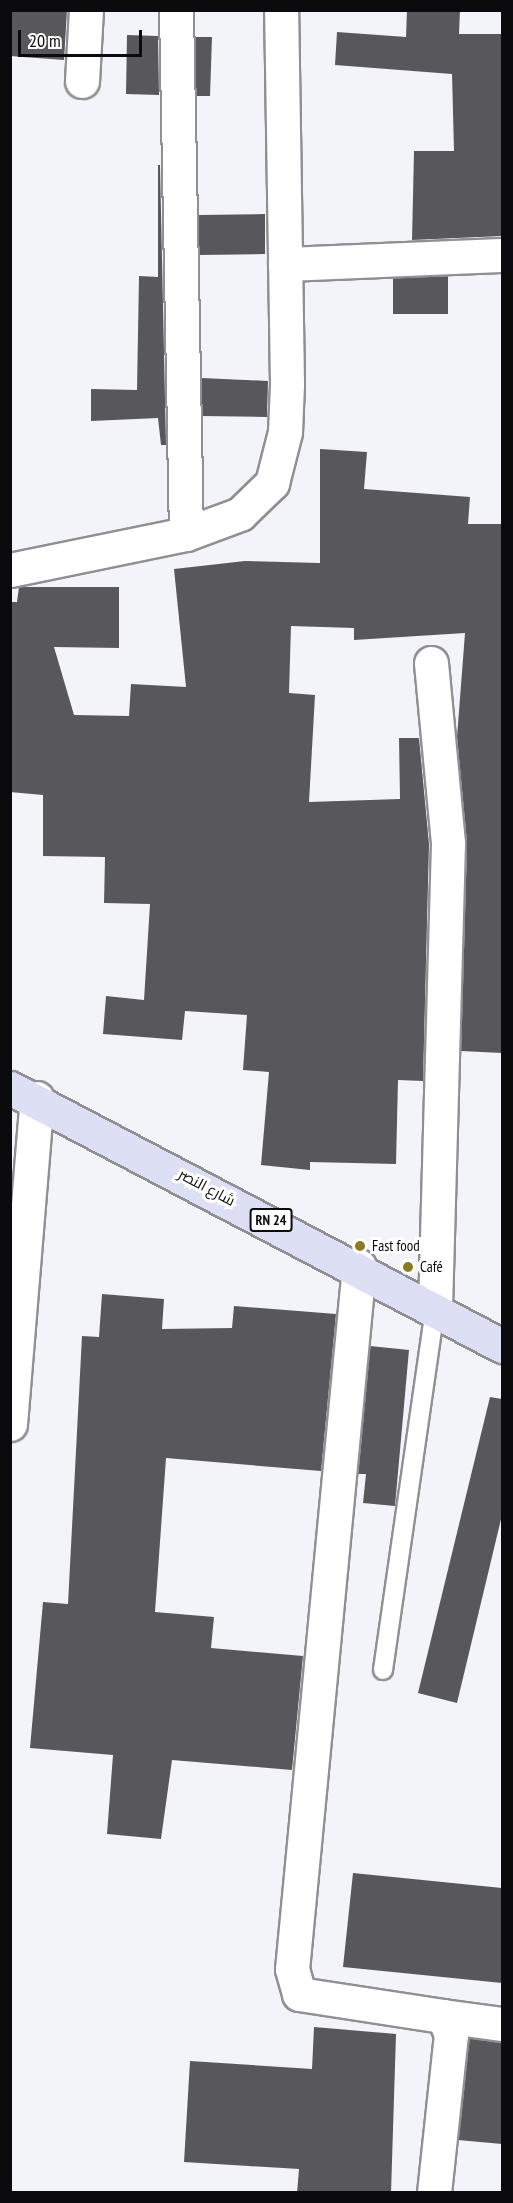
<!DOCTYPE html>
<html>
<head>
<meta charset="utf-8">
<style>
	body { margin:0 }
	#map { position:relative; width:513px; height:2203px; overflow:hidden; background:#f3f4f9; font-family:"PT Sans Narrow",Cairo,sans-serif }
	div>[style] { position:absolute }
	.building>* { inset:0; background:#58585c }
	.roads { filter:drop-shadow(2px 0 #8f8f94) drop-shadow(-2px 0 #8f8f94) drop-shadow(0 2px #8f8f94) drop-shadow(0 -2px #8f8f94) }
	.service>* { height:18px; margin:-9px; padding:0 9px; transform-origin:9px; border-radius:9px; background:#fff }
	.minor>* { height:33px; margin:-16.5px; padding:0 16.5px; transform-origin:16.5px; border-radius:16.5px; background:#fff }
	.primary>* { height:33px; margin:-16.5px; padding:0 16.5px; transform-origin:16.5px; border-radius:16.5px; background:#dde0f5 }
	.dots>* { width:16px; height:16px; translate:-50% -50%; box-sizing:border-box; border:3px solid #fff; border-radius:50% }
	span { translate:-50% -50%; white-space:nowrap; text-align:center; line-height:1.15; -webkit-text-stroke:6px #fff; paint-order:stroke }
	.shield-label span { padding:2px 4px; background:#fff; border:2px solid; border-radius:4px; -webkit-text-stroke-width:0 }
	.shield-label { font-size:14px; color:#0b0b0d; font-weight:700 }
	.street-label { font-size:15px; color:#0b0b0d }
	.poi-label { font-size:15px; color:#0b0b0d }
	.left { translate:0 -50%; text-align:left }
	.frame { position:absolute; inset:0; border:12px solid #0b0b0d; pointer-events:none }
	.scale { position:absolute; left:18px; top:30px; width:124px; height:27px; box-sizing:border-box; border:3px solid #0b0b0d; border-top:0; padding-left:8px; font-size:18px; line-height:21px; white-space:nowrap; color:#0b0b0d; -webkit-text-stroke:4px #fff; paint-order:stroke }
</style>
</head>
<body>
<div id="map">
	<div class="building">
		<div style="clip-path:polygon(10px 10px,67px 10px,64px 60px,10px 56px)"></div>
		<div style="clip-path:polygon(407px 10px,460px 10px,459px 34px,502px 34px,502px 236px,412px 240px,414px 151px,454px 151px,452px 74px,335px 65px,337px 32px,406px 37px)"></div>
		<div style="clip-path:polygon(127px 35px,158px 36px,159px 95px,126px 94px)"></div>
		<div style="clip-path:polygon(195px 37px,212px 37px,210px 96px,196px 96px)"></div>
		<div style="clip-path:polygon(158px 165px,160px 165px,166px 445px,161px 445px,158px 418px,91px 421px,91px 389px,137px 390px,139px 276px,158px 277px)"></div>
		<div style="clip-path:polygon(265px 214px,265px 254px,199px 255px,199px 215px)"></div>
		<div style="clip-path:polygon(448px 276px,448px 314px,393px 314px,393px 278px)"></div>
		<div style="clip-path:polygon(202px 378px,268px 381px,267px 417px,202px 416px)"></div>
		<div style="clip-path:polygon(320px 449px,367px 452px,364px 489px,470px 497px,468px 524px,502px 524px,502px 1053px,461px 1051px,467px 843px,457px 737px,465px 633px,354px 640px,354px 628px,291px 626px,289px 693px,315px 695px,309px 802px,400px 799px,399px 738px,419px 738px,429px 844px,423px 1081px,398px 1080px,396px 1164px,310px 1162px,310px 1170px,261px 1165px,269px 1072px,243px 1070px,247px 1015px,185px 1011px,182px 1040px,103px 1034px,106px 996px,144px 1000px,150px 904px,104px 903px,105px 857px,43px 856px,43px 795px,10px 792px,10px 602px,17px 602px,19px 587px,119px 587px,119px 648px,54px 647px,74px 715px,129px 716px,131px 684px,186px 687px,174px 569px,245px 561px,320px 563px)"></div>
		<div style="clip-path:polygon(102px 1294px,164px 1299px,162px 1329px,232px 1328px,234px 1306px,336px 1314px,321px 1471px,166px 1458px,155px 1612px,214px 1617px,211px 1648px,303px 1656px,292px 1770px,172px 1760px,161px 1839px,107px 1834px,113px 1755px,30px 1748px,43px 1602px,68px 1604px,82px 1336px,99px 1337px)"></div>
		<div style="clip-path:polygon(370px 1346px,409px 1350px,395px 1506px,363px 1503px,366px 1474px,358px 1474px)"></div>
		<div style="clip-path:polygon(490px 1397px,502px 1399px,502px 1515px,457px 1703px,418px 1693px)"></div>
		<div style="clip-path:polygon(353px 1873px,502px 1888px,502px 1983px,343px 1967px)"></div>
		<div style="clip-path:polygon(314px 2027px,396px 2034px,391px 2193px,297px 2193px,299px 2169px,184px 2162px,190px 2061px,312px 2069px)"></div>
		<div style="clip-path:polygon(469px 2038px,502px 2042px,502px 2144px,458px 2140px)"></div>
	</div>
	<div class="roads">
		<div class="service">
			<div style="left:383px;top:1670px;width:364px;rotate:-81.8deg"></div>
		</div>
		<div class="minor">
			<div style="left:176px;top:10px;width:524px;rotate:88.91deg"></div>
			<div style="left:82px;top:81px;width:71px;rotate:-86.8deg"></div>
			<div style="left:285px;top:264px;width:217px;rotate:-2.4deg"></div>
			<div style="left:10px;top:570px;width:180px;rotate:-11.6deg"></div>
			<div style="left:186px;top:534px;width:58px;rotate:-20.3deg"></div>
			<div style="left:240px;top:514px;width:45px;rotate:-44.1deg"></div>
			<div style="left:272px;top:483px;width:53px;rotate:-75.7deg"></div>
			<div style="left:285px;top:432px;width:48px;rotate:-87.6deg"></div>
			<div style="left:287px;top:384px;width:374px;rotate:-90.9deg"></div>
			<div style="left:431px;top:663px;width:181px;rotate:84.6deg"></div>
			<div style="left:448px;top:843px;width:467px;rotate:91.6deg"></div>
			<div style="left:359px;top:1266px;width:706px;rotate:95.44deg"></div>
			<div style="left:292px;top:1969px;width:26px;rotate:74deg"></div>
			<div style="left:299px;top:1994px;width:146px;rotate:8.7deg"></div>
			<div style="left:443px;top:2016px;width:20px;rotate:66deg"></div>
			<div style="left:451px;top:2034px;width:159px;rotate:96.1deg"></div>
			<div style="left:10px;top:1424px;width:327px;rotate:-85.3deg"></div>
			<div style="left:443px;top:2016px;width:60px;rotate:7.7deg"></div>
		</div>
		<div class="primary">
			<div style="left:10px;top:1088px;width:556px;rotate:27.67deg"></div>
		</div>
	</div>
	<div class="dots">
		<div style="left:360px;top:1246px;background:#8b7c22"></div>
		<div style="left:408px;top:1267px;background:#8b7c22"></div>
	</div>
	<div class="shield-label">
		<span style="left:271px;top:1220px">RN 24</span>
	</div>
	<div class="street-label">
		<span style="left:207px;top:1187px;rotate:28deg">شارع النصر</span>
	</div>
	<div class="poi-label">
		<span class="left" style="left:372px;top:1246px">Fast food</span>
		<span class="left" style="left:420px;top:1267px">Café</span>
	</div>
	<div class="frame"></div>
	<div class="scale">20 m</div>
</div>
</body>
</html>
